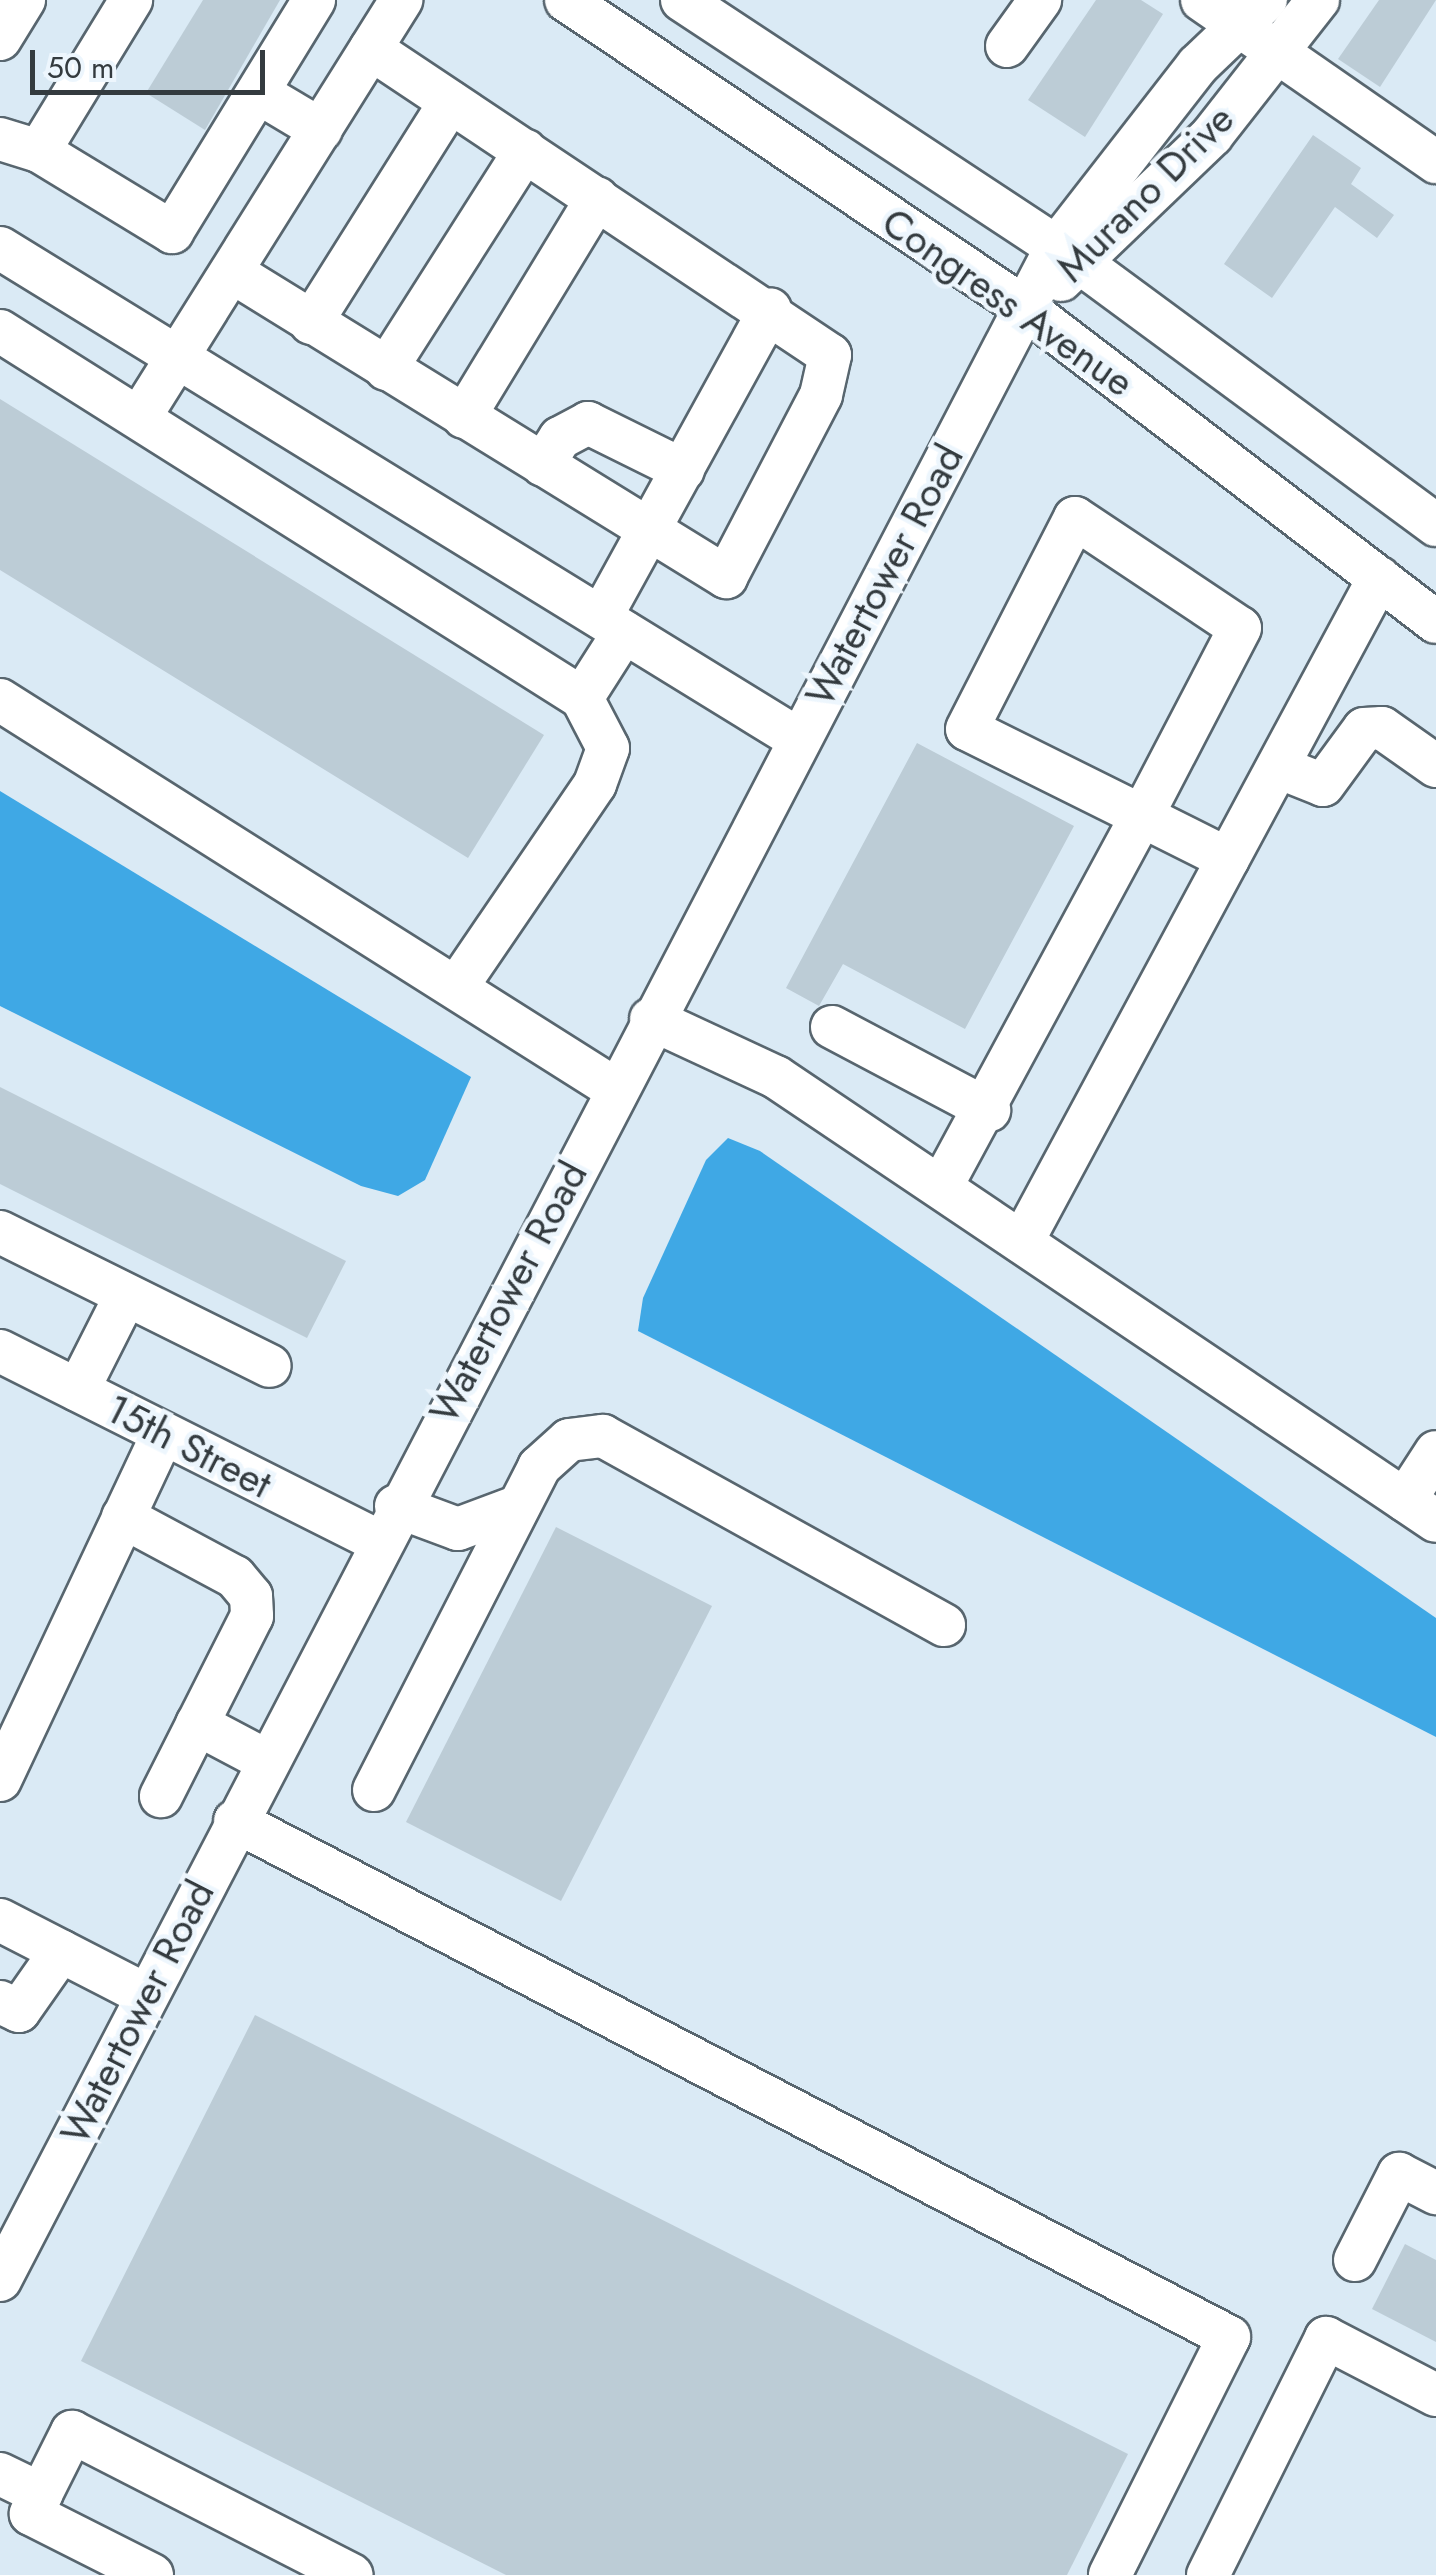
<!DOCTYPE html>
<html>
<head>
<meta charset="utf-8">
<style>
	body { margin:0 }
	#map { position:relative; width:1436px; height:2575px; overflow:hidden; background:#daeaf5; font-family:Jost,sans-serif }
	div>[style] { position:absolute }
	.water>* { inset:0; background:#3fa8e5 }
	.building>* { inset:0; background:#bcccd6 }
	.roads { filter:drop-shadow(2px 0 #58666f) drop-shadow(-2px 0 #58666f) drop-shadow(0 2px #58666f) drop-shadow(0 -2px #58666f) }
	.minor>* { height:42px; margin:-21px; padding:0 21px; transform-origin:21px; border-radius:21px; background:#fff }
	span { translate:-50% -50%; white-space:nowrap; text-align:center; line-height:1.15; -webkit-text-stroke:9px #edf6fd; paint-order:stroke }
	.street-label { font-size:40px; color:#343b3f }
	.scale { position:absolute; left:30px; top:50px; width:235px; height:45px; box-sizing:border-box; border:5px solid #343b3f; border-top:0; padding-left:12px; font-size:30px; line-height:35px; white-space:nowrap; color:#343b3f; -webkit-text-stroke:8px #edf6fd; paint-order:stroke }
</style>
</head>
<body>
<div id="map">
	<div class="water">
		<div style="clip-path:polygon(0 791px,471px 1077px,425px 1180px,398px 1196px,361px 1186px,0 1006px)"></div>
		<div style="clip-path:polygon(728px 1138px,760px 1151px,1436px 1618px,1436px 1737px,638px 1331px,643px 1298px,706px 1160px)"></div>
	</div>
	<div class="building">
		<div style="clip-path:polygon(203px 0,280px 0,205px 130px,146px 93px)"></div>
		<div style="clip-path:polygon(1096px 0,1141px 0,1163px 14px,1085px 137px,1028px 100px)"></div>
		<div style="clip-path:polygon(1379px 0,1436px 0,1380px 87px,1338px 59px)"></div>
		<div style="clip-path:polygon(1313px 135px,1361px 168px,1351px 184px,1394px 215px,1377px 238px,1335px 207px,1272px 298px,1224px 264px)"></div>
		<div style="clip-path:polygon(0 399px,544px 735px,468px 858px,0 570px)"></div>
		<div style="clip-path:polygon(917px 743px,1074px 826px,965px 1029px,843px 964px,819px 1006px,786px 988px)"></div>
		<div style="clip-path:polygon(0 1087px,346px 1261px,307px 1338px,0 1184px)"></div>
		<div style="clip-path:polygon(556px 1527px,712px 1606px,561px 1901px,406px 1822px)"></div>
		<div style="clip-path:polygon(255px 2015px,1128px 2454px,1067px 2575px,506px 2575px,81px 2361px)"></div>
		<div style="clip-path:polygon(1405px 2244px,1436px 2260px,1436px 2342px,1372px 2309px)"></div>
	</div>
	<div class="roads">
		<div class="minor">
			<div style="left:566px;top:0;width:553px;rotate:33.86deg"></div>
			<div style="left:1025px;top:308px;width:517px;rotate:37.38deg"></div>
			<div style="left:682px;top:0;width:479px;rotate:33.4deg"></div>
			<div style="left:1082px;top:264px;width:440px;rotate:36.4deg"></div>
			<div style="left:1202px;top:0;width:285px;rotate:34.7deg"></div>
			<div style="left:0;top:39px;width:46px;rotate:-58.4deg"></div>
			<div style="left:1007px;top:46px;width:57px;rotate:-54.3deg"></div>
			<div style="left:259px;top:93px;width:72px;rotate:30.8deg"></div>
			<div style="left:0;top:139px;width:41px;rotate:17.1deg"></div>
			<div style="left:39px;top:151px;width:156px;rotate:31.3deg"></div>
			<div style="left:172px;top:232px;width:272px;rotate:-58.5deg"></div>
			<div style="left:39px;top:151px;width:177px;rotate:-58.6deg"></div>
			<div style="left:0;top:248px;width:937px;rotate:31.6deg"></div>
			<div style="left:232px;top:272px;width:581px;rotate:31.69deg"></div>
			<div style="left:726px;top:577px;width:205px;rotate:-62.4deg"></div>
			<div style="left:821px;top:395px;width:41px;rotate:-77.3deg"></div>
			<div style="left:830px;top:355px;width:552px;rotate:-146.31deg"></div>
			<div style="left:1061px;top:280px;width:209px;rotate:-43.8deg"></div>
			<div style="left:1212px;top:135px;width:172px;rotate:-51.9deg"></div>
			<div style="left:311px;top:323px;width:261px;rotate:-57.8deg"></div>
			<div style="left:0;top:331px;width:688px;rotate:32.23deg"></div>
			<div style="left:582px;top:698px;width:78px;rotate:-57.5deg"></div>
			<div style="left:386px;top:369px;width:259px;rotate:-57.5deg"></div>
			<div style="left:141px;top:415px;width:490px;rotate:-57.9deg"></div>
			<div style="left:464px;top:417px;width:256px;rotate:-58.7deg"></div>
			<div style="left:543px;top:465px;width:32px;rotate:-58deg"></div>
			<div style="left:560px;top:438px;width:32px;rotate:-28deg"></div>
			<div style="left:588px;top:423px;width:106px;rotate:26.3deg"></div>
			<div style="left:601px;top:617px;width:351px;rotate:-61.2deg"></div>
			<div style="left:0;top:700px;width:728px;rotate:32.31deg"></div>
			<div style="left:1278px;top:767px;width:48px;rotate:21.8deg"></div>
			<div style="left:1323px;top:785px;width:69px;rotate:-53.8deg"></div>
			<div style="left:1364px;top:729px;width:18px;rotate:-3deg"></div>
			<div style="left:1382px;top:728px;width:66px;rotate:35.1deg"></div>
			<div style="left:458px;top:985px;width:243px;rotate:-55.7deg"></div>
			<div style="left:595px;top:784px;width:38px;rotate:-70deg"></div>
			<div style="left:608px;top:748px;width:56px;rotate:-117.5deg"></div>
			<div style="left:651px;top:1019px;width:138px;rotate:24.9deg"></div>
			<div style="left:776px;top:1077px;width:795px;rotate:33.93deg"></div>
			<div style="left:832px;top:1027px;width:178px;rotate:27.9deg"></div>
			<div style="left:941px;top:1187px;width:422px;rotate:-61.6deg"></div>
			<div style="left:1142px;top:816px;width:195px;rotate:-153.6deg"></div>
			<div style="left:967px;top:729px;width:237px;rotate:-62.9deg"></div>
			<div style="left:1075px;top:518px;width:198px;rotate:33.7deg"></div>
			<div style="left:1240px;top:628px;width:212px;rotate:117.5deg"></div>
			<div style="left:1142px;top:816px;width:96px;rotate:26.6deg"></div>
			<div style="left:0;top:1232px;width:301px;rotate:26.4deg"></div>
			<div style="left:1022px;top:1242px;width:754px;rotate:-61.74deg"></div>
			<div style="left:0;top:1351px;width:422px;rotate:26.7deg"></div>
			<div style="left:78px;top:1390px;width:106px;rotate:-63.2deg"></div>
			<div style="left:1405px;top:1500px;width:57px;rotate:-57.1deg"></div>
			<div style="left:396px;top:1506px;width:66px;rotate:20.4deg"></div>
			<div style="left:458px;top:1529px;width:65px;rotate:-20.7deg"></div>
			<div style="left:123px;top:1517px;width:127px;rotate:28.2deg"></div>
			<div style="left:235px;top:1577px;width:25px;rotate:50deg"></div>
			<div style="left:251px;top:1596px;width:20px;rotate:87deg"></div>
			<div style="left:252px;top:1616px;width:202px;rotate:116.8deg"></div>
			<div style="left:197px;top:1724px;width:77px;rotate:27.9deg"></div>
			<div style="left:0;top:1780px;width:383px;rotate:-64.8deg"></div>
			<div style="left:374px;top:1790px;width:363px;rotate:-62.9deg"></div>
			<div style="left:539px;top:1467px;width:40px;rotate:-42deg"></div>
			<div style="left:569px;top:1440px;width:34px;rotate:-7deg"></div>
			<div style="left:603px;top:1436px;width:390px;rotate:29deg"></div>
			<div style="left:235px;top:1821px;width:1120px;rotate:27.43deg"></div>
			<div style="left:1229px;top:2337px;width:266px;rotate:116.6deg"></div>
			<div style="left:0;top:1920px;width:164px;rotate:27.2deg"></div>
			<div style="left:0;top:2002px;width:21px;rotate:25deg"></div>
			<div style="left:19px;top:2011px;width:73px;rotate:-55deg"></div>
			<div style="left:1355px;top:2260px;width:97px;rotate:-62.9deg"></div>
			<div style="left:1399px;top:2174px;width:42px;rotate:27.2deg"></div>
			<div style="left:0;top:2280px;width:2292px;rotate:-62.54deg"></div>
			<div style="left:1057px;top:246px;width:229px;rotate:-52.1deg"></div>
			<div style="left:1198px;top:65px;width:94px;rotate:-43.7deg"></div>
			<div style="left:0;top:2474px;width:46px;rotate:26deg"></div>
			<div style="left:152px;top:2575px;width:136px;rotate:-153.2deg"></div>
			<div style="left:31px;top:2514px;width:92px;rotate:-63.4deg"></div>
			<div style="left:72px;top:2432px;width:314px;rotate:27.1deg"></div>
			<div style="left:1208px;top:2575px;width:265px;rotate:-63.5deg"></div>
			<div style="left:1326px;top:2338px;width:124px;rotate:27.4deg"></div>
		</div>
	</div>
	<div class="street-label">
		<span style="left:1145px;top:193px;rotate:-45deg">Murano Drive</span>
		<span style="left:1008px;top:302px;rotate:35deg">Congress Avenue</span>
		<span style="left:884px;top:575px;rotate:-62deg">Watertower Road</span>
		<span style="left:508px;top:1292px;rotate:-62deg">Watertower Road</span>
		<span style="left:189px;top:1446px;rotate:27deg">15th Street</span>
		<span style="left:137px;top:2012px;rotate:-63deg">Watertower Road</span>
	</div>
	<div class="scale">50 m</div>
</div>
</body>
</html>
